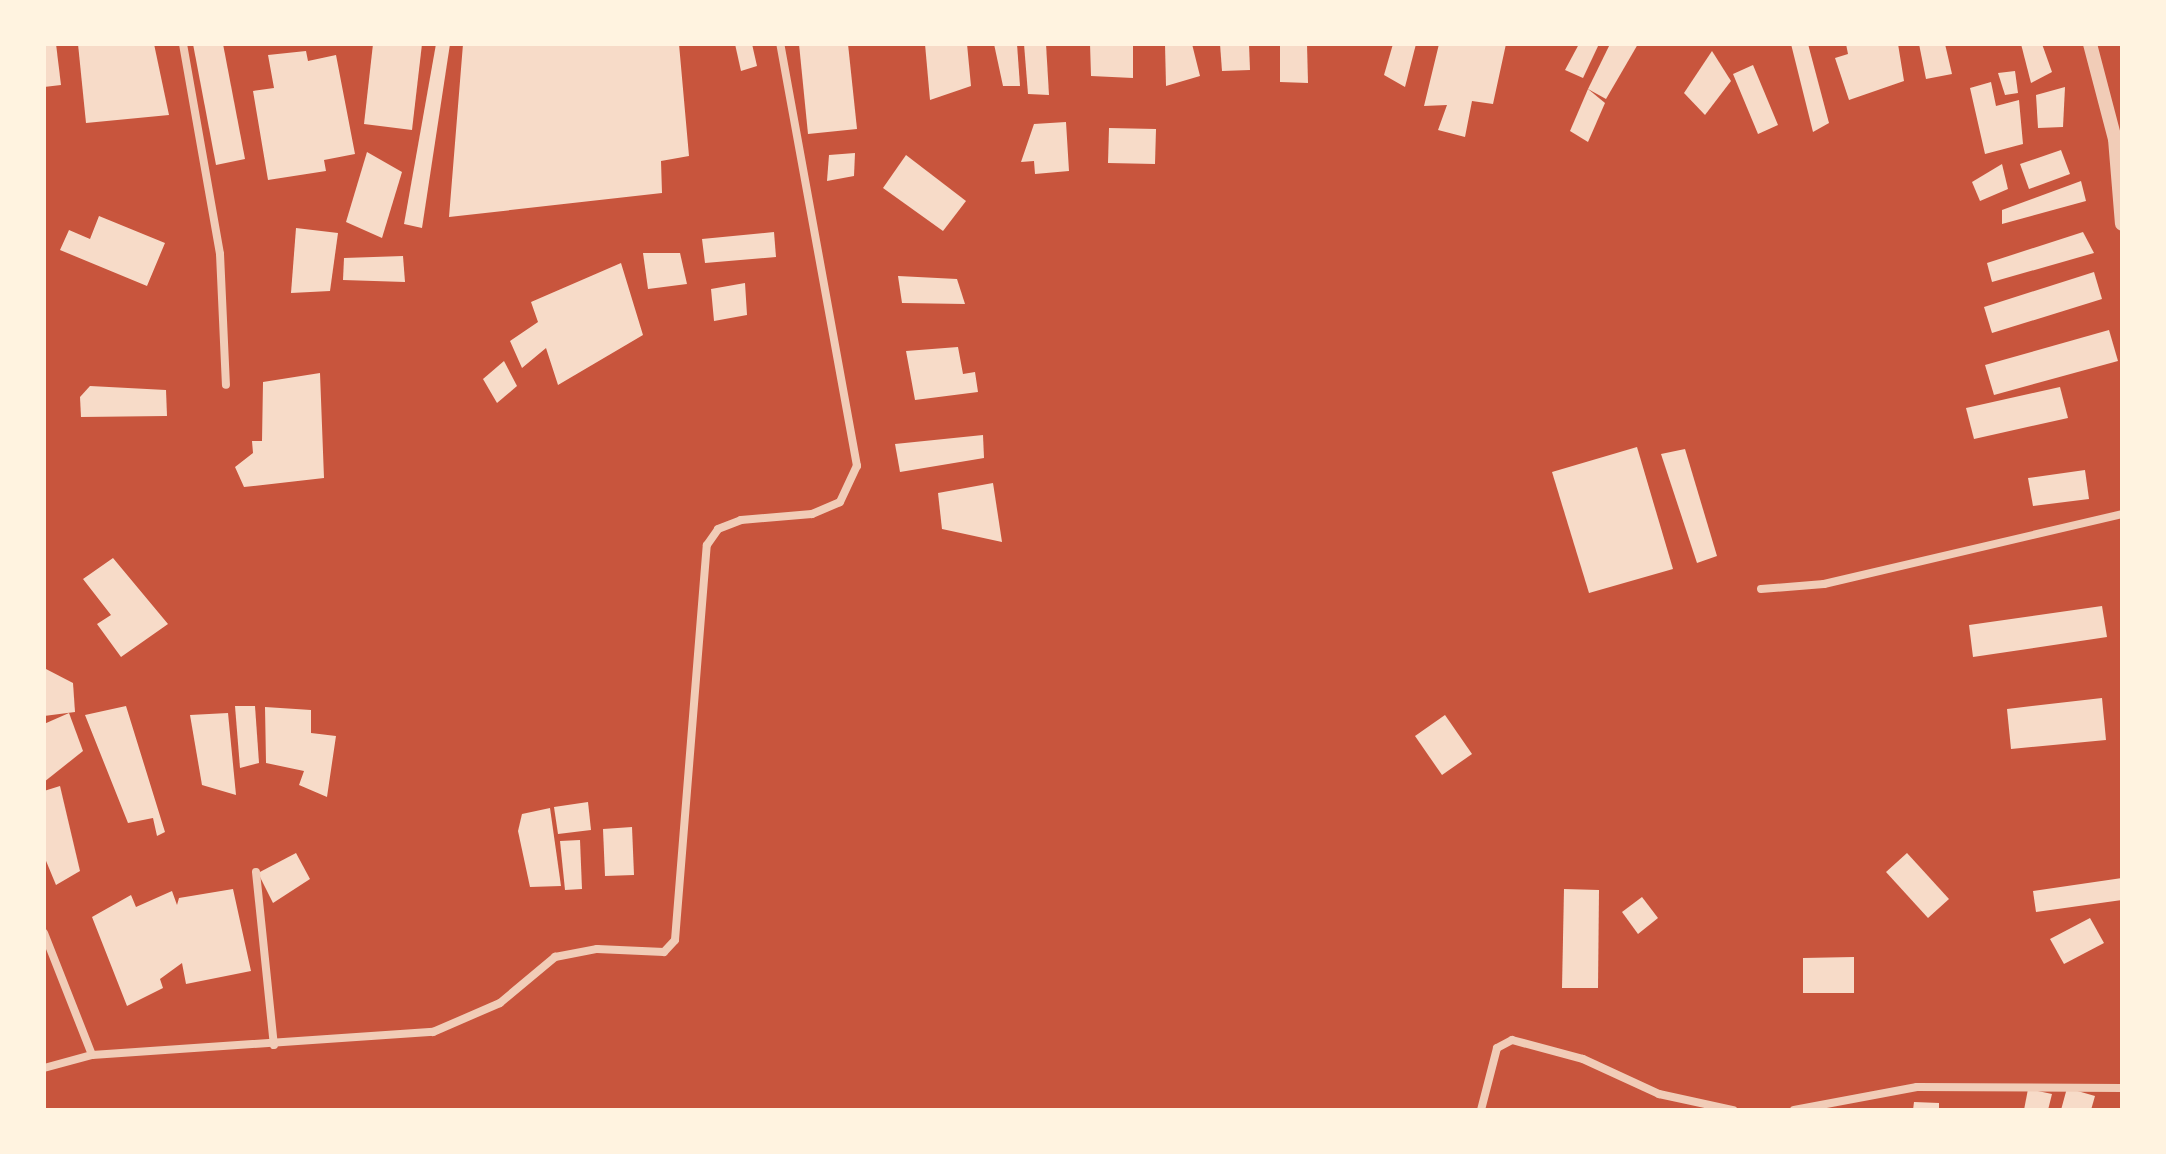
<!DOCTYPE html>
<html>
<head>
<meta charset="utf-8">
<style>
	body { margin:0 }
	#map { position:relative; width:2166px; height:1154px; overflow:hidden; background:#c8553d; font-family:Overpass,sans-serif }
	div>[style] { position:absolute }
	.building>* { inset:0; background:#f7dbc8 }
	.minor>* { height:8px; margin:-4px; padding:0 4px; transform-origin:4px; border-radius:4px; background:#f1ccb7 }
	.tertiary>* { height:14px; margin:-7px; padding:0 7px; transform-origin:7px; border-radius:7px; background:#f1ccb7 }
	span { translate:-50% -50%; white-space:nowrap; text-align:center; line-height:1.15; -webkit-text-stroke:6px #fff3e0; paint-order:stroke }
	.frame { position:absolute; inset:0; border:46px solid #fff3e0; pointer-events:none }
</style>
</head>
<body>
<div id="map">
	<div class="building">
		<div style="clip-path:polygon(44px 44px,56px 44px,61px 85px,44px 87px)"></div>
		<div style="clip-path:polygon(78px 44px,154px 44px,169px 115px,86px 123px)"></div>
		<div style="clip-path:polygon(193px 44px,223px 44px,245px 159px,216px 165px)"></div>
		<div style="clip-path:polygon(373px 44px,422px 44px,412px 130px,364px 124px)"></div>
		<div style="clip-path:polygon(436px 44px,450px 44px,422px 228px,404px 224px)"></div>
		<div style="clip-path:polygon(463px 44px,679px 44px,689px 156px,661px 161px,662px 193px,449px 217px)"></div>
		<div style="clip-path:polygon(735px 44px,752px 44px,757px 66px,741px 71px)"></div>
		<div style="clip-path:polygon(799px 44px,848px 44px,857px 129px,808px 134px)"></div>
		<div style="clip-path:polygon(925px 44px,967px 44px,971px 86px,930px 100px)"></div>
		<div style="clip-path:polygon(994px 44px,1017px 44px,1020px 86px,1003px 86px)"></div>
		<div style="clip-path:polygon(1024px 44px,1046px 44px,1049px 95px,1028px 94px)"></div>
		<div style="clip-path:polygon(1090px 44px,1133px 44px,1133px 78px,1091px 76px)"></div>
		<div style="clip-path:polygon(1165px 44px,1192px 44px,1200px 76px,1166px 86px)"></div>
		<div style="clip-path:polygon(1220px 44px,1249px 44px,1250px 70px,1222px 71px)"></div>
		<div style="clip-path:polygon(1280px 44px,1307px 44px,1308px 83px,1280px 82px)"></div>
		<div style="clip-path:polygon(1393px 44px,1416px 44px,1405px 87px,1384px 75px)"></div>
		<div style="clip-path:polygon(1439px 44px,1506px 44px,1493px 104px,1472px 101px,1465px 137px,1438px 130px,1447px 105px,1424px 106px)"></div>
		<div style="clip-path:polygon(1579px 44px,1599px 44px,1583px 78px,1565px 70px)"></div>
		<div style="clip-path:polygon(1610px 44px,1638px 44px,1606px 99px,1588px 89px)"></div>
		<div style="clip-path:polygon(1791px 44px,1808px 44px,1829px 123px,1813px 132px)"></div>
		<div style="clip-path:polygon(1846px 44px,1898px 44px,1904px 81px,1849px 100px,1835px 58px,1848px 54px)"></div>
		<div style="clip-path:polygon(1919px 44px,1945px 44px,1952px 74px,1926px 79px)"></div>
		<div style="clip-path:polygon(2021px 44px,2042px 44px,2052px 72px,2031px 83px)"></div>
		<div style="clip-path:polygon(306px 51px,308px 61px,336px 55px,355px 154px,324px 160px,326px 171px,268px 180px,253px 91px,274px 88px,268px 55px)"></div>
		<div style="clip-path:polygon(1712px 51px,1731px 81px,1705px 115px,1684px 93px)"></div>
		<div style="clip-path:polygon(1753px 65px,1778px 125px,1758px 134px,1733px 74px)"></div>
		<div style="clip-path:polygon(2015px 71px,2018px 93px,2005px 95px,1998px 73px)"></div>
		<div style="clip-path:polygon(1991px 82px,1996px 106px,2019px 100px,2023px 144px,1985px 154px,1970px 88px)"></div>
		<div style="clip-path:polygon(2065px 87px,2063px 127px,2038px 128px,2036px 95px)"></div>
		<div style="clip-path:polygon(1588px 89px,1605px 103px,1588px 142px,1570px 131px)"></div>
		<div style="clip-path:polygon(1066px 122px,1069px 171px,1035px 174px,1034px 161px,1021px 162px,1034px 124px)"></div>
		<div style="clip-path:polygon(1109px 128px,1156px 129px,1155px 164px,1108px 163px)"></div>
		<div style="clip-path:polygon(2061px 150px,2070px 174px,2029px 189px,2020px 164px)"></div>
		<div style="clip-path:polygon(367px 152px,402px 172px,382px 238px,346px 222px)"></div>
		<div style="clip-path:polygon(855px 153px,854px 176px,827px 181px,829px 155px)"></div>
		<div style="clip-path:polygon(906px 155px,966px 201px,943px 231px,883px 188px)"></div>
		<div style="clip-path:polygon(2002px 164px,2008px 189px,1980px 201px,1972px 182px)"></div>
		<div style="clip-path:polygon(2081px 181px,2086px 201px,2002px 224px,2002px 210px)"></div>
		<div style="clip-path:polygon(99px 216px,165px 243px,147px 286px,60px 250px,69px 230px,90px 239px)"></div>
		<div style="clip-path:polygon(296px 228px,338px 233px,330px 291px,291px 293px)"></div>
		<div style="clip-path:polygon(774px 232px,776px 257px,705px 263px,702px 239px)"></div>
		<div style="clip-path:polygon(2083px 232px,2094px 253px,1992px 282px,1987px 263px)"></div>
		<div style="clip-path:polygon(643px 253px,680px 253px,687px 284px,648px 289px)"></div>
		<div style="clip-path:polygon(403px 256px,405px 282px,343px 280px,344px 258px)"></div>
		<div style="clip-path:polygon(621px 263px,643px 335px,558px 385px,546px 348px,522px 368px,510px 341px,538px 322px,531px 302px)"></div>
		<div style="clip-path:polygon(2094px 272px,2102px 299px,1992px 333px,1984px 307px)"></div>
		<div style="clip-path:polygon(898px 276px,957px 279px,965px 304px,902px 303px)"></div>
		<div style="clip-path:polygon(745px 283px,747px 315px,714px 321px,711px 289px)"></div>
		<div style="clip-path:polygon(2109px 330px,2118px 361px,1994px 395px,1985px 365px)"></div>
		<div style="clip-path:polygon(958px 347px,963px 374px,975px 372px,978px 392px,915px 400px,906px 351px)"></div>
		<div style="clip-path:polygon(504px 361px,517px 386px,497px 403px,483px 379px)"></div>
		<div style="clip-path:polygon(320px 373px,324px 478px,244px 487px,235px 467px,253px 453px,252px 441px,262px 441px,263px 382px)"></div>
		<div style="clip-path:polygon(90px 386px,166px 390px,167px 416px,81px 417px,80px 397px)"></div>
		<div style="clip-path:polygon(2060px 387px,2068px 418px,1974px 439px,1966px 408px)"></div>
		<div style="clip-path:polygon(983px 435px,984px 458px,900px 472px,895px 444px)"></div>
		<div style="clip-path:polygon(1637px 447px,1673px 569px,1589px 593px,1552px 472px)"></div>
		<div style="clip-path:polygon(1685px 449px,1717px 556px,1697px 563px,1661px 454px)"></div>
		<div style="clip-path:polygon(2085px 470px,2089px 499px,2033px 506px,2028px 478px)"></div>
		<div style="clip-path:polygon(993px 483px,1002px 542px,942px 529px,938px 493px)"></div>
		<div style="clip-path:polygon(113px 558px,168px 624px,121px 657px,97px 624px,111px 615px,83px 579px)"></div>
		<div style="clip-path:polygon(2102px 606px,2107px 637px,1973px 657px,1969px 625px)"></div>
		<div style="clip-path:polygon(44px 668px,73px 683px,75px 712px,44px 716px)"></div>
		<div style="clip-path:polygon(2102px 698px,2106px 740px,2011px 749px,2007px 709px)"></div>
		<div style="clip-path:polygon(126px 706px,165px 832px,157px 836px,153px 818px,128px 823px,85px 715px)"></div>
		<div style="clip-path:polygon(235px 706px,255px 706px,259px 763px,240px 768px)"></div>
		<div style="clip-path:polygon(265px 707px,311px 710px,311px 733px,336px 736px,327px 797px,299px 785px,304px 771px,266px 763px)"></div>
		<div style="clip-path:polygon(69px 713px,83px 751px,44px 782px,44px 724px)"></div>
		<div style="clip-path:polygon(228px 713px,236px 795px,202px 785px,190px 715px)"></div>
		<div style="clip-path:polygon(1445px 715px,1472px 754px,1442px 775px,1415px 736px)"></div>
		<div style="clip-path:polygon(60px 786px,80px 871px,56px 885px,44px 856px,44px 791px)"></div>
		<div style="clip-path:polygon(588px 802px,591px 830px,558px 834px,554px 807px)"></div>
		<div style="clip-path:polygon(550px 808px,561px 886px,530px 887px,518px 831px,522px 814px)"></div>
		<div style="clip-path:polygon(632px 827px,634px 875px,605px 876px,603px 829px)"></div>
		<div style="clip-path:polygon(580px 840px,582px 889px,565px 890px,560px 841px)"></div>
		<div style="clip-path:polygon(296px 853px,310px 879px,273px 903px,258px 873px)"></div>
		<div style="clip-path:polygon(1907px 853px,1949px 899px,1928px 918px,1886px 872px)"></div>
		<div style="clip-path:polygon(2122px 878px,2122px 900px,2036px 912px,2033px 891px)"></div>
		<div style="clip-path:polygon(233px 889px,251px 971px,186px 984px,182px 963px,160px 979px,163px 988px,127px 1006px,92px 917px,131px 895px,136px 907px,172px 891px,177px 905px,179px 898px)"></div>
		<div style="clip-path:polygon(1564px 889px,1599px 890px,1598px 988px,1562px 988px)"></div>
		<div style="clip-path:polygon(1642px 897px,1658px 918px,1638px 934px,1622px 912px)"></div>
		<div style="clip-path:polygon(2090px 918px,2104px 943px,2064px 964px,2050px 939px)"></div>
		<div style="clip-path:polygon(1854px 957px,1854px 993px,1803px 993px,1803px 958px)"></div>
		<div style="clip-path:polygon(2067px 1088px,2095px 1096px,2091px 1110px,2061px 1110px)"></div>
		<div style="clip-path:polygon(2028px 1089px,2052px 1094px,2048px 1110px,2024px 1110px)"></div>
		<div style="clip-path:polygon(1914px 1102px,1939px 1103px,1939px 1110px,1913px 1110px)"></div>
	</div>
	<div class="minor">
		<div style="left:183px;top:44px;width:213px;rotate:80deg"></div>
		<div style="left:220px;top:254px;width:131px;rotate:87.4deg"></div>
		<div style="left:1761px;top:589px;width:63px;rotate:-4.5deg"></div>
		<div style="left:1824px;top:584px;width:306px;rotate:-13.2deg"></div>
		<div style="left:256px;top:872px;width:174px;rotate:84.1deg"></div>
		<div style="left:44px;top:933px;width:131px;rotate:68.5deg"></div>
		<div style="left:44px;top:1068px;width:50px;rotate:-15.2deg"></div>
		<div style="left:92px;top:1055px;width:342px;rotate:-3.9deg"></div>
		<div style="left:433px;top:1032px;width:73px;rotate:-23.4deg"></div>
		<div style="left:500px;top:1003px;width:72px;rotate:-39.9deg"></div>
		<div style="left:555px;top:957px;width:43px;rotate:-10.8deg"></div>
		<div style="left:597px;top:949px;width:67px;rotate:2.6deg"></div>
		<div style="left:664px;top:952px;width:16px;rotate:-47deg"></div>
		<div style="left:675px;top:940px;width:396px;rotate:-85.4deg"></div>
		<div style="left:707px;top:545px;width:19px;rotate:-55deg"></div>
		<div style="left:718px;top:529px;width:25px;rotate:-21deg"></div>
		<div style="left:741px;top:520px;width:71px;rotate:-4.8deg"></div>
		<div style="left:812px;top:514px;width:30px;rotate:-23deg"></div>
		<div style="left:840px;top:502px;width:40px;rotate:-65deg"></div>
		<div style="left:857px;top:466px;width:429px;rotate:-100.3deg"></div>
		<div style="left:1481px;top:1110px;width:64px;rotate:-75.5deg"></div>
		<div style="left:1497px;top:1048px;width:17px;rotate:-28deg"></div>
		<div style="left:1512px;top:1040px;width:73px;rotate:15deg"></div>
		<div style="left:1583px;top:1059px;width:84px;rotate:24.7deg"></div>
		<div style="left:1659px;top:1094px;width:76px;rotate:12.2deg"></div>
		<div style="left:1794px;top:1110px;width:125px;rotate:-10.6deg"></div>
		<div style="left:1917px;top:1087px;width:205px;rotate:0.3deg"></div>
	</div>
	<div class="tertiary">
		<div style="left:2090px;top:44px;width:98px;rotate:75.3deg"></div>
		<div style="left:2115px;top:139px;width:85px;rotate:85.3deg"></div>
	</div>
	<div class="frame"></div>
</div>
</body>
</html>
